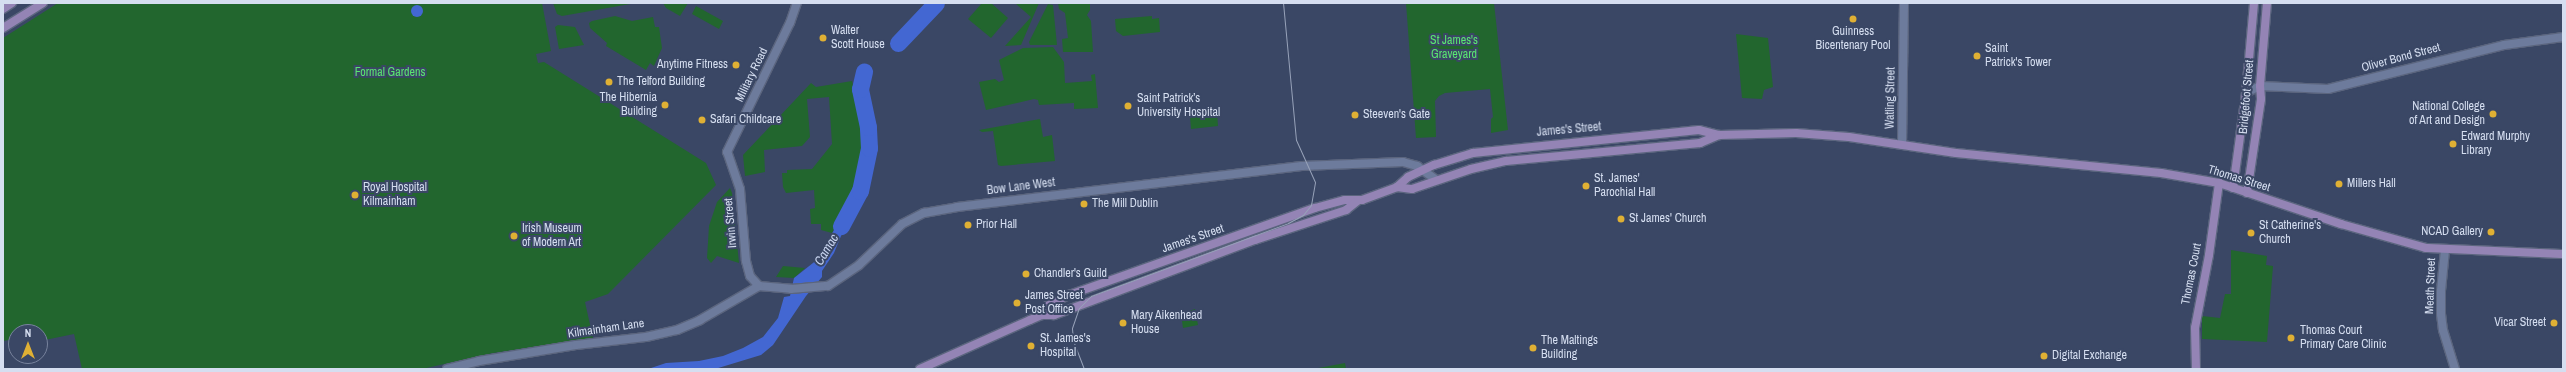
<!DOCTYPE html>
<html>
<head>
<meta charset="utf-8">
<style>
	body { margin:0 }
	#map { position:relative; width:2566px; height:372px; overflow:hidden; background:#3a4765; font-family:"Archivo Narrow",sans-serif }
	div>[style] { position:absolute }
	.green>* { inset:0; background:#22662e }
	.water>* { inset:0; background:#4367d2 }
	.round { border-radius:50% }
	.river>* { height:17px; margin:-8.5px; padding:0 8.5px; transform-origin:8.5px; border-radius:8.5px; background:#4367d2 }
	.roads { filter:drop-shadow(1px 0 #5b657e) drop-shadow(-1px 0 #5b657e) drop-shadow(0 1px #5b657e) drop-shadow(0 -1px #5b657e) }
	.tertiary>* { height:8px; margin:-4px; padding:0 4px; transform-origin:4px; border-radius:4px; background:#6d7b9c }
	.secondary>* { height:8px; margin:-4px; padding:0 4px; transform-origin:4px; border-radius:4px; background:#9484b5 }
	.tram>* { height:1px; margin:-0.5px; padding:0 0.5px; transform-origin:0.5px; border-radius:0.5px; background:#97a2b9 }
	.dots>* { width:11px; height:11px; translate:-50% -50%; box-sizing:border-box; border:2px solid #3a4765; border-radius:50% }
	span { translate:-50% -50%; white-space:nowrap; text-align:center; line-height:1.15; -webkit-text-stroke:4px #3a4765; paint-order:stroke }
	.poi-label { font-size:12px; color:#d5def0 }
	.left { translate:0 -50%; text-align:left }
	.right { translate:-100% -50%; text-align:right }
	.park-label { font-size:12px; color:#5ae671 }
	.street-label { font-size:12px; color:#d5def0 }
	.water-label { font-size:13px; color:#c9d5f0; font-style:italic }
	.frame { position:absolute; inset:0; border:4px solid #d5def0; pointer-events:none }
	.north { position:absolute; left:8px; top:324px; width:40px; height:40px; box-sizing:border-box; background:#3a4765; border:1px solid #78839d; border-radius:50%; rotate:0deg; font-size:11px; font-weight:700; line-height:16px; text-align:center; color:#d5def0 }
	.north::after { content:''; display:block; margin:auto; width:14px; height:18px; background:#dfb034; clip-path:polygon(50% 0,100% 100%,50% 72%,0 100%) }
</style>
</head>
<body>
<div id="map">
	<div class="green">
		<div style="clip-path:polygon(58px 3px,542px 3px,551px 51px,536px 54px,538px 63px,544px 62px,706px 163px,716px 185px,608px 294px,585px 302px,593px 338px,493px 353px,422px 369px,82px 369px,74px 334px,40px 341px,40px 332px,16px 332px,16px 339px,3px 341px,3px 38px)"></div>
		<div style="clip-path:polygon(553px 3px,636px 3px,562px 16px,557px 14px)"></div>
		<div style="clip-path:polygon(663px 3px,688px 3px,680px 16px,666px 8px)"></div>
		<div style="clip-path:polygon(982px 3px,991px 3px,1008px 18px,991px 38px,968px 19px)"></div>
		<div style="clip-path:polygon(1015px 3px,1039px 3px,1021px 45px,1005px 46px,1031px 17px)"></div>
		<div style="clip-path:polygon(1058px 3px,1090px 3px,1090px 10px,1087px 15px,1091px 21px,1093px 52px,1063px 52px,1062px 39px,1068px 38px,1065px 13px,1059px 9px)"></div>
		<div style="clip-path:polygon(1406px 3px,1494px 3px,1508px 130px,1491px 133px,1491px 119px,1493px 117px,1490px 89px,1445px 93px,1439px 96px,1435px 101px,1436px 137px,1416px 138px)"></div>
		<div style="clip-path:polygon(1048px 4px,1053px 5px,1057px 45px,1030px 45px,1029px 42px)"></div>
		<div style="clip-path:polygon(696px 6px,723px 21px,719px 29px,692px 14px)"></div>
		<div style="clip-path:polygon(615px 16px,632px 21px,653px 17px,655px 27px,659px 27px,662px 48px,654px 66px,650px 63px,646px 70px,606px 46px,607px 43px,590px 28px,589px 23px,592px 21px)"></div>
		<div style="clip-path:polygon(1152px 16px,1152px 19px,1159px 18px,1160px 32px,1123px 36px,1116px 31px,1115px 19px)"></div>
		<div style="clip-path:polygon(558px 25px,575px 27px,584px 45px,559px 49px,555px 27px)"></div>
		<div style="clip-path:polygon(1736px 34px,1768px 38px,1773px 87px,1764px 90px,1762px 99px,1742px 98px)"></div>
		<div style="clip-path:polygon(1053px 47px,1064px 62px,1065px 83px,1092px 81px,1091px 75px,1095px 74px,1098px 108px,1074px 109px,1074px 103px,1039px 105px,1038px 100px,1034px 99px,986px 110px,979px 82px,995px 79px,999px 82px,1004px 80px,999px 60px,1023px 48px)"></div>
		<div style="clip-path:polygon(852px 81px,860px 118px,863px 162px,856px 189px,832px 233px,821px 230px,821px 224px,811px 224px,810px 209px,815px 208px,814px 190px,786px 193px,783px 187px,782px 173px,787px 173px,787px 170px,812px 169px,832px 144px,829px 97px,807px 99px,810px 137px,802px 146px,764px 150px,765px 172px,745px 176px,743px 155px,811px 83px,816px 87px)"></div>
		<div style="clip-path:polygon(1217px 113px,1218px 126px,1191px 129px,1190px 116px)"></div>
		<div style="clip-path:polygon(1040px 119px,1043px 137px,1052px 135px,1055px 161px,1001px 166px,998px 165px,993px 131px,982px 132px,979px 130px)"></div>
		<div style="clip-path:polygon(730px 188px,732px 193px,739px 263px,717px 256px,711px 263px,707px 258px,709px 226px,717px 202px)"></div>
		<div style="clip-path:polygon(2231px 250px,2267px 256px,2266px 265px,2273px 266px,2267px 342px,2202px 339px,2202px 316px,2220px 318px,2225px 294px,2231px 294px)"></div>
		<div style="clip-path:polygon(783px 266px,805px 268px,794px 278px,776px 277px)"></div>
		<div style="clip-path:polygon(1195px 309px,1198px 325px,1183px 328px,1181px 314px)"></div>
		<div style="clip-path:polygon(1345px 363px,1346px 369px,1313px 369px)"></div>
	</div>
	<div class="water">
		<div class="round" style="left:411px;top:5px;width:12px;height:12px"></div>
		<div style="clip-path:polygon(850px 201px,856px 214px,841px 236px,834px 253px,822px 271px,822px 277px,806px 296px,773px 345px,761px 355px,715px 369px,648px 369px,666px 363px,699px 361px,723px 356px,743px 348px,763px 337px,778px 318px,784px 297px,790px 296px,794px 278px,818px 259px)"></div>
	</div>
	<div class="river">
		<div style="left:898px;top:43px;width:55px;rotate:-46.5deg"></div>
		<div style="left:841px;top:226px;width:40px;rotate:-62deg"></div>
		<div style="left:860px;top:191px;width:44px;rotate:-78.2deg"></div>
		<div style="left:869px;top:148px;width:21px;rotate:-93deg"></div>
		<div style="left:868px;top:127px;width:39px;rotate:-102deg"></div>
		<div style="left:860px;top:89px;width:18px;rotate:-77deg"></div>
	</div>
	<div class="roads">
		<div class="tertiary">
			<div style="left:2246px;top:93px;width:16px;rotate:-27deg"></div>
			<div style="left:2260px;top:86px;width:68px;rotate:2.5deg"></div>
			<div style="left:2328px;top:89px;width:181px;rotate:-14deg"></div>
			<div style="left:2504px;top:45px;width:60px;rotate:-7.7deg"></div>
			<div style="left:1902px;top:145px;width:142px;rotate:-89.2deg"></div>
			<div style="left:2445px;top:250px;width:41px;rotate:95.6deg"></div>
			<div style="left:2441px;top:291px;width:23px;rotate:90deg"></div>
			<div style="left:2441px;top:314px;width:16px;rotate:83deg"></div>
			<div style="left:2443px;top:330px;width:41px;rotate:72.9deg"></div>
			<div style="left:759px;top:286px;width:32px;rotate:5deg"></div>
			<div style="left:791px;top:289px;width:37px;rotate:-5deg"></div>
			<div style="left:828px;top:286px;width:37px;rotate:-34deg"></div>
			<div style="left:859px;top:265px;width:59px;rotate:-43.6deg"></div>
			<div style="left:902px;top:224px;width:25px;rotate:-27deg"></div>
			<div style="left:924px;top:213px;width:34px;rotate:-10deg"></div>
			<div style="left:957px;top:207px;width:347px;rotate:-6.8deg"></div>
			<div style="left:1302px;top:166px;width:101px;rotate:-2.3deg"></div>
			<div style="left:1403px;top:162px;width:15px;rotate:16deg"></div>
			<div style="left:1417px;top:166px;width:24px;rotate:36deg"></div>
			<div style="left:759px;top:286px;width:13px;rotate:-132deg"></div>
			<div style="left:750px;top:276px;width:16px;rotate:-105deg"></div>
			<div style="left:746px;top:261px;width:72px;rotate:-94.8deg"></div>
			<div style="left:740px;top:189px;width:39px;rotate:-109deg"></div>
			<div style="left:727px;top:152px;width:144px;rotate:-64deg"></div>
			<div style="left:790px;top:23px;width:21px;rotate:-71deg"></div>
			<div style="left:447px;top:369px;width:33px;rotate:-14deg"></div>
			<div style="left:479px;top:361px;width:98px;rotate:-9.4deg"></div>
			<div style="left:576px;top:345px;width:70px;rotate:-6.5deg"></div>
			<div style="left:646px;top:337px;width:32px;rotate:-13deg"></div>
			<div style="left:677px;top:330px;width:25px;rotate:-23deg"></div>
			<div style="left:700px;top:320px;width:68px;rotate:-30deg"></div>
		</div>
		<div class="secondary">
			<div style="left:3px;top:9px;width:11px;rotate:-34deg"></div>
			<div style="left:3px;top:28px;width:47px;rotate:-32deg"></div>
			<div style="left:1397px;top:187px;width:15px;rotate:-42deg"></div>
			<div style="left:1408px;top:177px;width:29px;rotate:-25deg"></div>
			<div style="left:1434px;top:165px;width:41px;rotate:-17.1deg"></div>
			<div style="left:1473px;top:153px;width:227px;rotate:-5.8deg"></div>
			<div style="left:1699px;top:130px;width:21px;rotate:14deg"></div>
			<div style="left:1719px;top:135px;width:77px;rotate:-1.5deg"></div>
			<div style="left:1796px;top:133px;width:53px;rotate:4.3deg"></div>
			<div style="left:1849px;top:137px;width:108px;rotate:8.5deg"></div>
			<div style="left:1956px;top:153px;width:206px;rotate:5.6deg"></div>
			<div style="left:2161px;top:173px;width:59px;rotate:9.8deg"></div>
			<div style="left:2219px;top:183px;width:129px;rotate:18.6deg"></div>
			<div style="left:2341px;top:224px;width:88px;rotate:15.8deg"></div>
			<div style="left:2426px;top:248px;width:137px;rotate:2.5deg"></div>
			<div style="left:2233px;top:188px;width:96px;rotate:-82.2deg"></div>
			<div style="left:2246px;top:93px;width:90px;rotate:-84.9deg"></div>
			<div style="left:2247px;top:193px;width:95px;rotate:-81.5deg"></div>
			<div style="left:2261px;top:99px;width:13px;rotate:-94deg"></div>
			<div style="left:2260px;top:86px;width:83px;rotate:-85.2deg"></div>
			<div style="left:1042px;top:315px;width:10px;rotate:-61deg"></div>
			<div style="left:1047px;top:306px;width:25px;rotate:-27deg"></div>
			<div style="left:1069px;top:295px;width:261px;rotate:-19.5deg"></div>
			<div style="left:1315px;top:208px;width:31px;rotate:-15deg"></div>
			<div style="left:1345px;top:200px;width:17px"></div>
			<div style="left:1362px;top:200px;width:37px;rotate:-20deg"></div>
			<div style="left:1397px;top:187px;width:15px;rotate:8deg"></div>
			<div style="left:1412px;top:189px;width:62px;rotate:-18.7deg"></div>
			<div style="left:1471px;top:169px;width:36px;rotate:-13deg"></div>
			<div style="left:1506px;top:161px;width:195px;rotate:-5.3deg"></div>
			<div style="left:1700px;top:143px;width:21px;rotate:-23deg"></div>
			<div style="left:920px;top:369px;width:120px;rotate:-24deg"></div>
			<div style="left:1030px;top:320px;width:13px;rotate:-23deg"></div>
			<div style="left:1042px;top:315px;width:12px"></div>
			<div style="left:1054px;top:315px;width:215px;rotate:-20.5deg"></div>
			<div style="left:1255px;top:240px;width:96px;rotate:-18.2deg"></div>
			<div style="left:1346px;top:210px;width:16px;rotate:-38deg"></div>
			<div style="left:2196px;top:369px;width:41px;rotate:-91.4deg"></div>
			<div style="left:2195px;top:328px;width:74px;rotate:-79.1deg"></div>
			<div style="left:2209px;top:255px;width:73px;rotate:-82.1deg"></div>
		</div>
	</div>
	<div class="tram">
		<div style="left:1084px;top:369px;width:31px;rotate:-111deg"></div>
		<div style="left:1073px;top:340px;width:12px;rotate:-95deg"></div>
		<div style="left:1072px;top:328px;width:21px;rotate:-71deg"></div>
		<div style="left:1079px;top:308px;width:17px;rotate:-45deg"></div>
		<div style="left:1091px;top:296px;width:210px;rotate:-20.3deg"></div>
		<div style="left:1288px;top:223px;width:17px;rotate:-28deg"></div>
		<div style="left:1303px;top:215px;width:13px;rotate:-51deg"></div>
		<div style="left:1311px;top:205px;width:23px;rotate:-80deg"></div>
		<div style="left:1315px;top:182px;width:46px;rotate:-114.3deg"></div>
		<div style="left:1296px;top:140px;width:138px;rotate:-95.4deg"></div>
	</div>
	<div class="dots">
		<div style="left:1853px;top:19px;background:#dfb034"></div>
		<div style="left:823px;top:38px;background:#dfb034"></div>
		<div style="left:1977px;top:56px;background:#dfb034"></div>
		<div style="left:736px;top:65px;background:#dfb034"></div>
		<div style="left:609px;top:82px;background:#dfb034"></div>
		<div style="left:665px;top:105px;background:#dfb034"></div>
		<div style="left:1128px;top:106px;background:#dfb034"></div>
		<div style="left:2493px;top:114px;background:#dfb034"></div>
		<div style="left:1355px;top:115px;background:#dfb034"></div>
		<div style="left:702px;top:120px;background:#dfb034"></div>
		<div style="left:2453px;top:144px;background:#dfb034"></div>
		<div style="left:2339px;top:184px;background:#dfb034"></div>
		<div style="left:1586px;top:186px;background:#dfb034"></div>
		<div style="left:355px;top:195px;background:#dfb034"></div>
		<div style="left:1084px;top:204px;background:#dfb034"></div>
		<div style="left:1621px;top:219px;background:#dfb034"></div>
		<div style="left:968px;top:225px;background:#dfb034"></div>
		<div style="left:2491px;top:232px;background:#dfb034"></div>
		<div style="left:2251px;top:233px;background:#dfb034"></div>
		<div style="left:514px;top:236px;background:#dfb034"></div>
		<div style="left:1026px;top:274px;background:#dfb034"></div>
		<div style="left:1017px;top:303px;background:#dfb034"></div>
		<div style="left:1123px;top:323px;background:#dfb034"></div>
		<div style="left:2554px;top:323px;background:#dfb034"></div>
		<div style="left:2291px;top:338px;background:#dfb034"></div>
		<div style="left:1031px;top:346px;background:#dfb034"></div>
		<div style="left:1533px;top:348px;background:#dfb034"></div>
		<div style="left:2044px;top:356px;background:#dfb034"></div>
	</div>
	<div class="poi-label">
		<span class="left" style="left:831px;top:38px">Walter<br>Scott House</span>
		<span style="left:1853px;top:39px">Guinness<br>Bicentenary Pool</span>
		<span class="left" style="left:1985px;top:56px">Saint<br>Patrick's Tower</span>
		<span class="right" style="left:728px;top:65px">Anytime Fitness</span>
		<span class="left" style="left:617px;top:82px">The Telford Building</span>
		<span class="right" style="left:657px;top:105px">The Hibernia<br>Building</span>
		<span class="left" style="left:1137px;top:106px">Saint Patrick’s<br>University Hospital</span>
		<span class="right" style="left:2485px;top:114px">National College<br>of Art and Design</span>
		<span class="left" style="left:1363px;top:115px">Steeven's Gate</span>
		<span class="left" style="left:710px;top:120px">Safari Childcare</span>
		<span class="left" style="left:2461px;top:144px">Edward Murphy<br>Library</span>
		<span class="left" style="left:1594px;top:186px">St. James'<br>Parochial Hall</span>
		<span class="left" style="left:2347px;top:184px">Millers Hall</span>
		<span class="left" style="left:363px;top:195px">Royal Hospital<br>Kilmainham</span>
		<span class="left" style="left:1092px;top:204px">The Mill Dublin</span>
		<span class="left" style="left:1629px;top:219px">St James' Church</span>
		<span class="left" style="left:976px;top:225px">Prior Hall</span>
		<span class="left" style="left:2259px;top:233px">St Catherine's<br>Church</span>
		<span class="left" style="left:522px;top:236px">Irish Museum<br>of Modern Art</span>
		<span class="right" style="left:2483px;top:232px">NCAD Gallery</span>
		<span class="left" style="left:1034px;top:274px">Chandler's Guild</span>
		<span class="left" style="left:1025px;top:303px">James Street<br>Post Office</span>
		<span class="left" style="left:1131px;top:323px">Mary Aikenhead<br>House</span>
		<span class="right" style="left:2546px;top:323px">Vicar Street</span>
		<span class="left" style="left:2300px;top:338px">Thomas Court<br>Primary Care Clinic</span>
		<span class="left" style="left:1040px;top:346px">St. James's<br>Hospital</span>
		<span class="left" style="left:1541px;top:348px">The Maltings<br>Building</span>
		<span class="left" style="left:2052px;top:356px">Digital Exchange</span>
	</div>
	<div class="park-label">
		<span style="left:1454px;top:48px">St James's<br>Graveyard</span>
		<span style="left:390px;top:73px">Formal Gardens</span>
	</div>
	<div class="street-label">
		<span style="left:2401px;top:58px;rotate:-15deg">Oliver Bond Street</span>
		<span style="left:752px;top:75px;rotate:-64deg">Military Road</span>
		<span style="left:2247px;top:97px;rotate:-85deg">Bridgefoot Street</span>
		<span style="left:1891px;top:98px;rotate:-89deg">Watling Street</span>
		<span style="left:1569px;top:130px;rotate:-5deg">James's Street</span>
		<span style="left:2239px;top:179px;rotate:17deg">Thomas Street</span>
		<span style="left:1021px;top:187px;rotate:-7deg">Bow Lane West</span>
		<span style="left:731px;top:223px;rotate:-95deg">Irwin Street</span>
		<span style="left:1193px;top:239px;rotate:-19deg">James's Street</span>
		<span style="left:2192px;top:274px;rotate:-79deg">Thomas Court</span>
		<span style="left:2431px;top:286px;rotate:-88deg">Meath Street</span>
		<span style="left:606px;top:329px;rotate:-8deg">Kilmainham Lane</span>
	</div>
	<div class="water-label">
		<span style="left:827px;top:250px;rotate:-59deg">Camac</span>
	</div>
	<div class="frame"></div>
	<div class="north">N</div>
</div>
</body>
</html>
